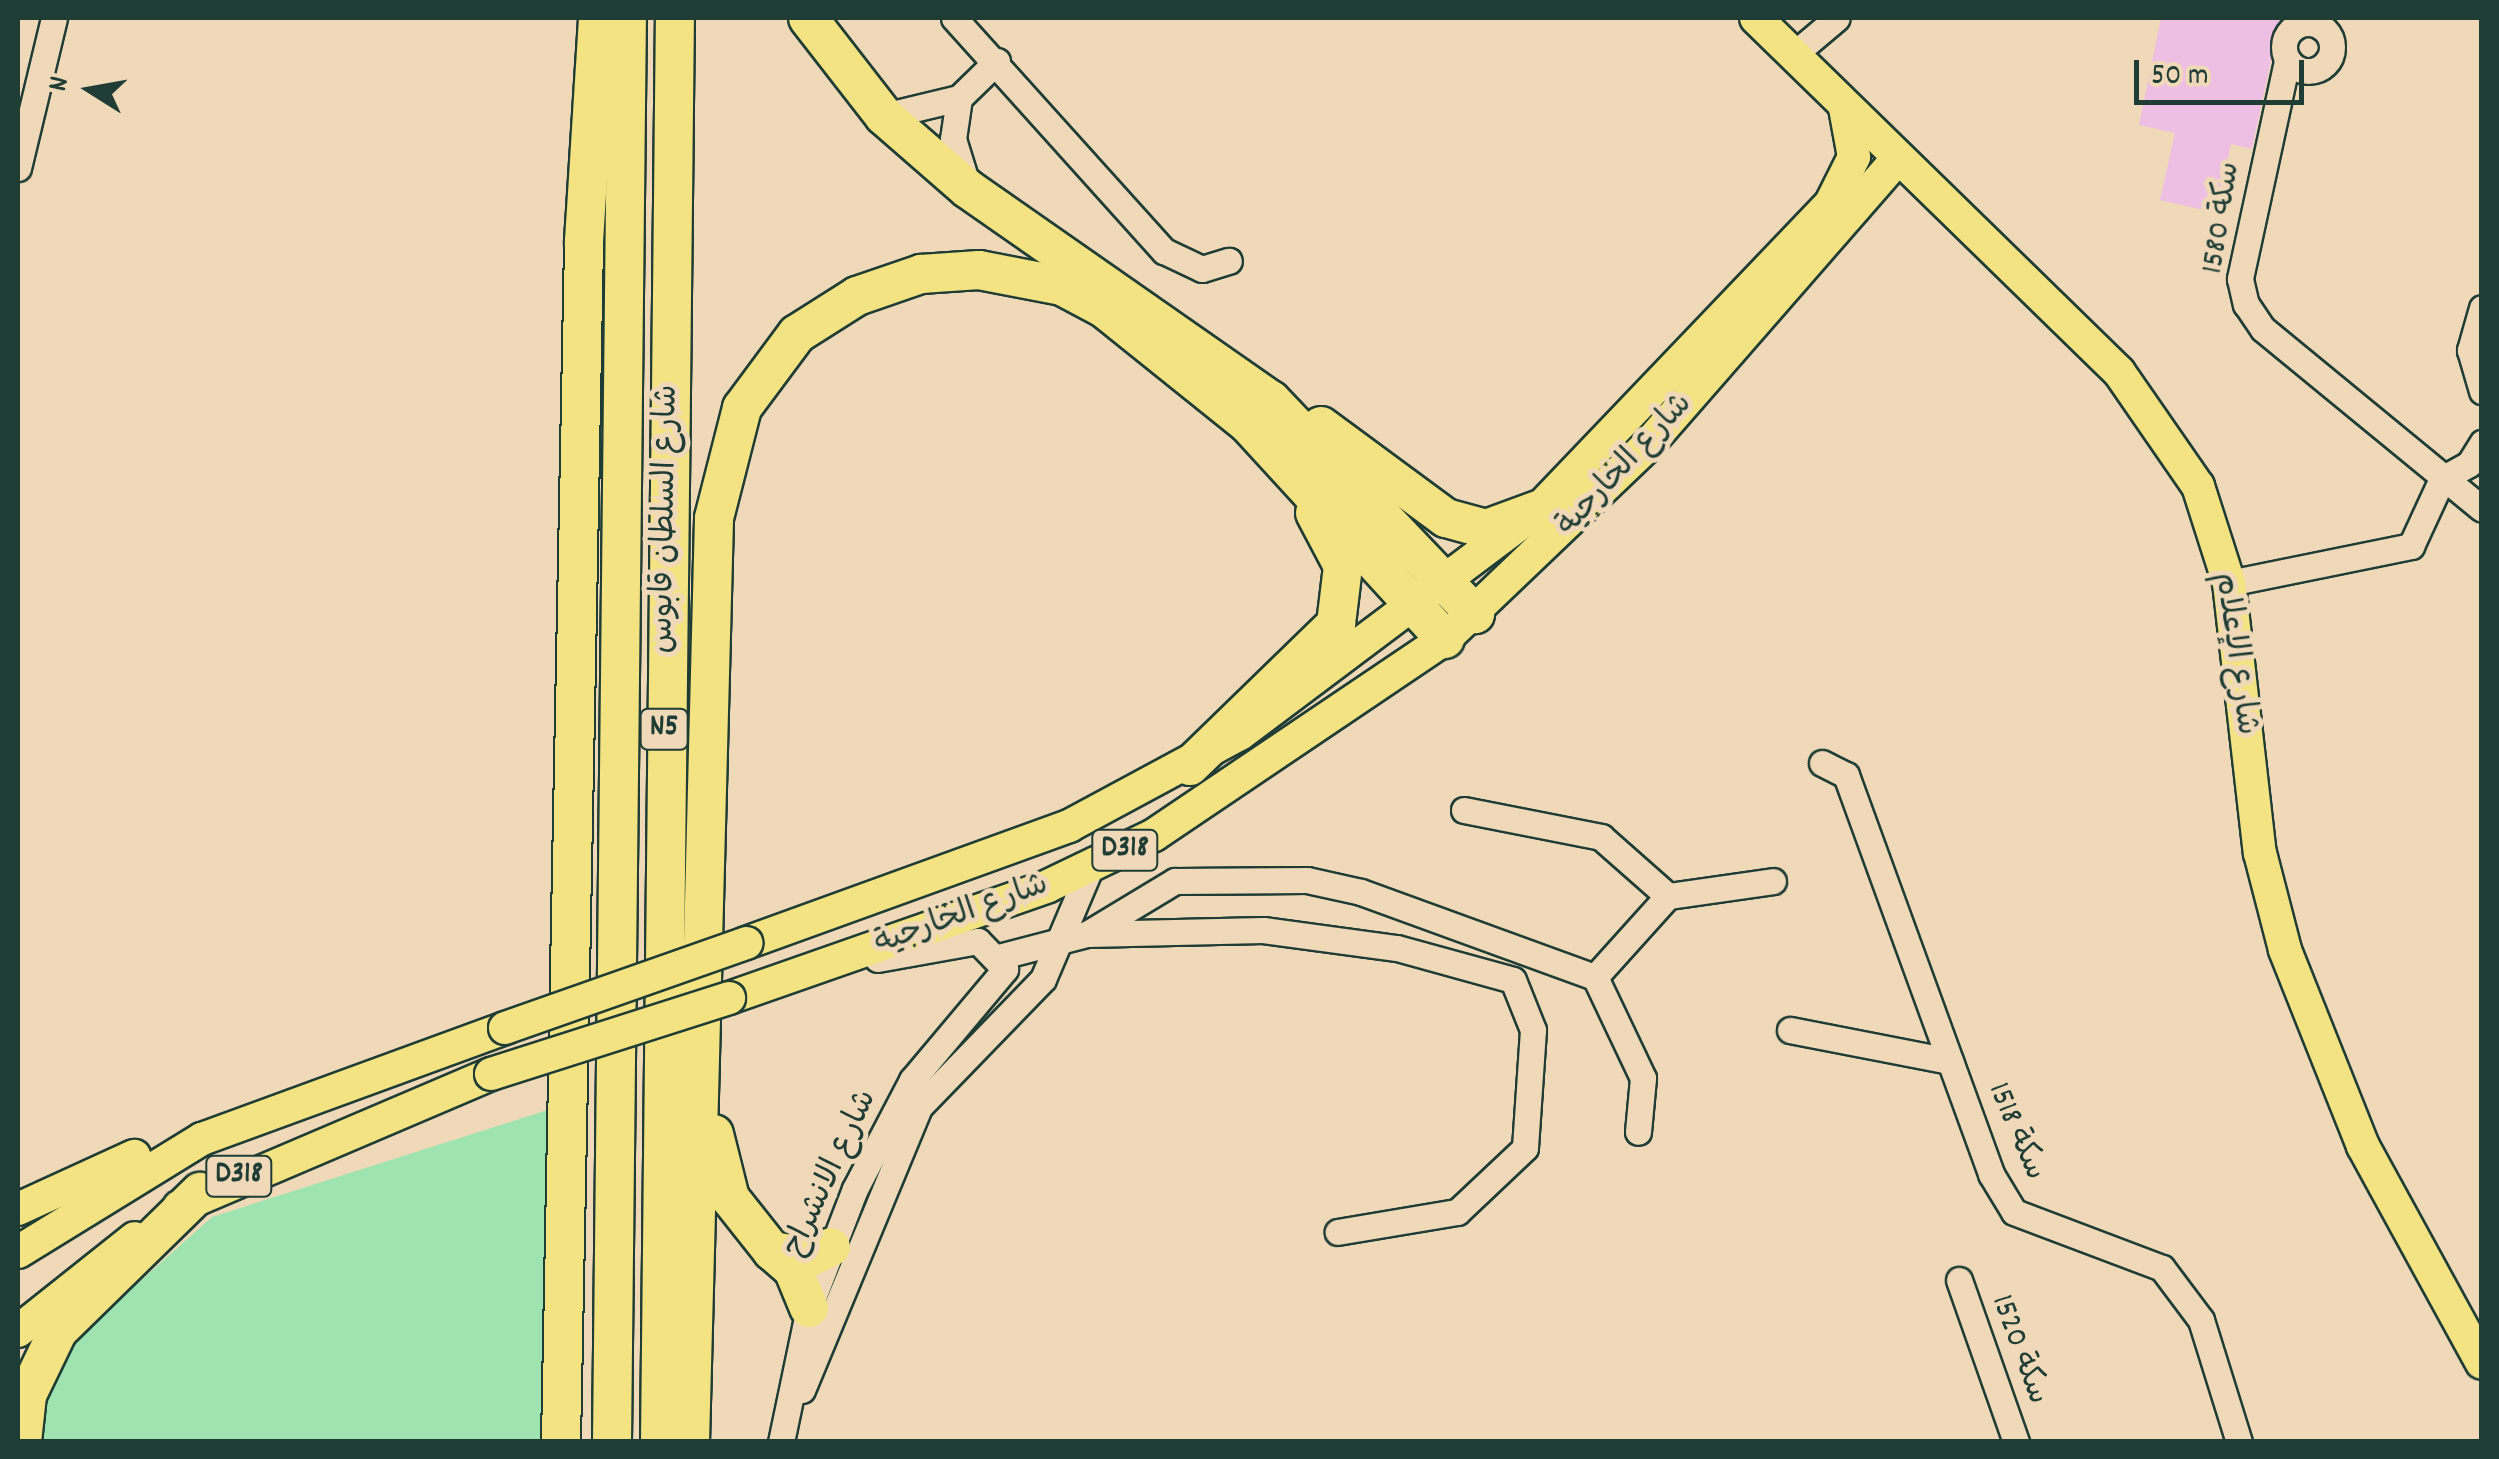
<!DOCTYPE html>
<html>
<head>
<meta charset="utf-8">
<style>
	body { margin:0 }
	#map { position:relative; width:2499px; height:1459px; overflow:hidden; background:#f0d9b9; font-family:Dekko,"Playpen Sans Arabic",sans-serif }
	div>[style] { position:absolute }
	.green>* { inset:0; background:#9fe4b0 }
	.building>* { inset:0; background:#edbfe3 }
	.roads { filter:drop-shadow(2px 0 #1f3d34) drop-shadow(-2px 0 #1f3d34) drop-shadow(0 2px #1f3d34) drop-shadow(0 -2px #1f3d34) }
	.minor>* { height:25px; margin:-12.5px; padding:0 12.5px; transform-origin:12.5px; border-radius:12.5px; background:#f0d9b9 }
	.minor>.ring { margin:-12.5px; padding:0; box-sizing:content-box; background:none; border:25px solid #f0d9b9; border-radius:50% }
	.major>* { height:32px; margin:-16px; padding:0 16px; transform-origin:16px; border-radius:16px; background:#f4e382 }
	.highway>* { height:38px; margin:-19px; padding:0 19px; transform-origin:19px; border-radius:19px; background:#f4e382 }
	.bridges { filter:drop-shadow(2px 0 #1f3d34) drop-shadow(-2px 0 #1f3d34) drop-shadow(0 2px #1f3d34) drop-shadow(0 -2px #1f3d34) }
	.major-bridge>* { height:32px; margin:-16px; padding:0 16px; transform-origin:16px; border-radius:16px; background:#f4e382 }
	span { translate:-50% -50%; white-space:nowrap; text-align:center; line-height:1.15; -webkit-text-stroke:10px #f0d9b9; paint-order:stroke }
	.shield-label span { padding:2px 8px; background:#f0d9b9; border:2px solid; border-radius:8px; -webkit-text-stroke-width:0 }
	.shield-label { font-size:30px; color:#1f3d34; font-weight:700 }
	.street-label { font-size:32px; color:#1f3d34 }
	.frame { position:absolute; inset:0; border:20px solid #1f3d34; pointer-events:none }
	.north { position:absolute; left:40px; top:40px; width:100px; height:100px; -webkit-text-stroke:8px #f0d9b9; paint-order:stroke; rotate:281deg; font-size:28px; font-weight:700; line-height:40px; text-align:center; color:#1f3d34 }
	.north::after { content:''; display:block; margin:auto; width:35px; height:45px; background:#1f3d34; clip-path:polygon(50% 0,100% 100%,50% 72%,0 100%) }
	.scale { position:absolute; left:2134px; top:60px; width:170px; height:45px; box-sizing:border-box; border:5px solid #1f3d34; border-top:0; padding-left:12px; font-size:30px; line-height:35px; white-space:nowrap; color:#1f3d34; -webkit-text-stroke:8px #f0d9b9; paint-order:stroke }
</style>
</head>
<body>
<div id="map">
	<div class="green">
		<div style="clip-path:polygon(554px 1108px,546px 1441px,37px 1442px,40px 1399px,66px 1347px,212px 1217px)"></div>
	</div>
	<div class="building">
		<div style="clip-path:polygon(2161px 18px,2280px 18px,2252px 149px,2231px 144px,2217px 213px,2160px 200px,2175px 133px,2139px 125px)"></div>
	</div>
	<div class="roads">
		<div class="minor">
			<div style="left:954px;top:18px;width:314px;rotate:48deg"></div>
			<div style="left:1164px;top:251px;width:42px;rotate:25.3deg"></div>
			<div style="left:1202px;top:269px;width:28px;rotate:-17deg"></div>
			<div class="ring" style="left:2284px;top:23px;width:23px;height:23px"></div>
			<div style="left:1793px;top:55px;width:57px;rotate:-40.1deg"></div>
			<div style="left:2287px;top:61px;width:223px;rotate:102.2deg"></div>
			<div style="left:2240px;top:279px;width:26px;rotate:77deg"></div>
			<div style="left:2246px;top:304px;width:30px;rotate:56deg"></div>
			<div style="left:2263px;top:329px;width:283px;rotate:39.4deg"></div>
			<div style="left:959px;top:98px;width:41px;rotate:98.3deg"></div>
			<div style="left:953px;top:139px;width:47px;rotate:72.7deg"></div>
			<div style="left:884px;top:116px;width:77px;rotate:-13.5deg"></div>
			<div style="left:959px;top:98px;width:53px;rotate:-44.2deg"></div>
			<div style="left:18px;top:168px;width:154px;rotate:-76.5deg"></div>
			<div style="left:2482px;top:308px;width:44px;rotate:105.9deg"></div>
			<div style="left:2470px;top:350px;width:43px;rotate:73.7deg"></div>
			<div style="left:2229px;top:583px;width:186px;rotate:-11.5deg"></div>
			<div style="left:2411px;top:546px;width:74px;rotate:-65.2deg"></div>
			<div style="left:2442px;top:479px;width:31px;rotate:-29deg"></div>
			<div style="left:2469px;top:464px;width:25px;rotate:-58deg"></div>
			<div style="left:1822px;top:763px;width:27px;rotate:27deg"></div>
			<div style="left:1846px;top:775px;width:425px;rotate:70deg"></div>
			<div style="left:1991px;top:1174px;width:44px;rotate:58.8deg"></div>
			<div style="left:2014px;top:1212px;width:158px;rotate:20.7deg"></div>
			<div style="left:2162px;top:1268px;width:65px;rotate:53.1deg"></div>
			<div style="left:2201px;top:1320px;width:128px;rotate:72.7deg"></div>
			<div style="left:1464px;top:810px;width:140px;rotate:11.1deg"></div>
			<div style="left:1601px;top:837px;width:89px;rotate:41.4deg"></div>
			<div style="left:1087px;top:934px;width:176px;rotate:-1.3deg"></div>
			<div style="left:1263px;top:930px;width:135px;rotate:7.7deg"></div>
			<div style="left:1397px;top:948px;width:120px;rotate:15.4deg"></div>
			<div style="left:1513px;top:980px;width:54px;rotate:68.2deg"></div>
			<div style="left:1533px;top:1030px;width:118px;rotate:93.9deg"></div>
			<div style="left:1525px;top:1148px;width:93px;rotate:136.7deg"></div>
			<div style="left:1457px;top:1212px;width:121px;rotate:170.5deg"></div>
			<div style="left:1002px;top:956px;width:88px;rotate:-14.5deg"></div>
			<div style="left:1087px;top:934px;width:103px;rotate:-31.1deg"></div>
			<div style="left:1175px;top:881px;width:132px;rotate:-0.4deg"></div>
			<div style="left:1307px;top:880px;width:55px;rotate:12.5deg"></div>
			<div style="left:1361px;top:892px;width:249px;rotate:20deg"></div>
			<div style="left:1595px;top:977px;width:112px;rotate:64.6deg"></div>
			<div style="left:1643px;top:1078px;width:54px;rotate:95.3deg"></div>
			<div style="left:1595px;top:977px;width:109px;rotate:-48deg"></div>
			<div style="left:1668px;top:896px;width:106px;rotate:-8.1deg"></div>
			<div style="left:1790px;top:1030px;width:163px;rotate:11deg"></div>
			<div style="left:1959px;top:1280px;width:172px;rotate:70.6deg"></div>
			<div style="left:802px;top:1390px;width:306px;rotate:-67.5deg"></div>
			<div style="left:919px;top:1107px;width:178px;rotate:-45.9deg"></div>
			<div style="left:1043px;top:979px;width:123px;rotate:-67deg"></div>
			<div style="left:781px;top:1442px;width:137px;rotate:-78.2deg"></div>
			<div style="left:809px;top:1308px;width:128px;rotate:-68.9deg"></div>
			<div style="left:855px;top:1189px;width:123px;rotate:-62.4deg"></div>
			<div style="left:912px;top:1080px;width:145px;rotate:-50deg"></div>
			<div style="left:1005px;top:969px;width:39px;rotate:-134deg"></div>
			<div style="left:978px;top:941px;width:102px;rotate:169.8deg"></div>
		</div>
		<div class="major">
			<div style="left:1756px;top:18px;width:507px;rotate:44.28deg"></div>
			<div style="left:2119px;top:372px;width:139px;rotate:55.3deg"></div>
			<div style="left:2198px;top:486px;width:102px;rotate:72.3deg"></div>
			<div style="left:2229px;top:583px;width:272px;rotate:83.5deg"></div>
			<div style="left:2260px;top:853px;width:100px;rotate:75.5deg"></div>
			<div style="left:2285px;top:950px;width:211px;rotate:68.3deg"></div>
			<div style="left:2363px;top:1146px;width:247px;rotate:61.3deg"></div>
			<div style="left:1832px;top:201px;width:49px;rotate:-63.4deg"></div>
			<div style="left:1854px;top:157px;width:50px;rotate:-100.4deg"></div>
			<div style="left:746px;top:943px;width:344px;rotate:-19.9deg"></div>
			<div style="left:1069px;top:826px;width:194px;rotate:-28.3deg"></div>
			<div style="left:1240px;top:734px;width:373px;rotate:-36.9deg"></div>
			<div style="left:1538px;top:510px;width:423px;rotate:-46.3deg"></div>
			<div style="left:729px;top:998px;width:338px;rotate:-19.3deg"></div>
			<div style="left:1048px;top:886px;width:118px;rotate:-25.7deg"></div>
			<div style="left:1154px;top:835px;width:351px;rotate:-34deg"></div>
			<div style="left:1445px;top:639px;width:279px;rotate:-43.7deg"></div>
			<div style="left:1647px;top:446px;width:381px;rotate:-48.9deg"></div>
			<div style="left:179px;top:1207px;width:339px;rotate:-23.1deg"></div>
			<div style="left:18px;top:1209px;width:128px;rotate:-24.6deg"></div>
			<div style="left:18px;top:1252px;width:216px;rotate:-31.6deg"></div>
			<div style="left:202px;top:1139px;width:323px;rotate:-20.1deg"></div>
			<div style="left:18px;top:1331px;width:149px;rotate:-38.5deg"></div>
		</div>
		<div class="highway">
			<div style="left:808px;top:18px;width:124px;rotate:52.2deg"></div>
			<div style="left:884px;top:116px;width:111px;rotate:41deg"></div>
			<div style="left:968px;top:189px;width:369px;rotate:34.9deg"></div>
			<div style="left:1271px;top:400px;width:296px;rotate:46.4deg"></div>
			<div style="left:1321px;top:426px;width:155px;rotate:36.4deg"></div>
			<div style="left:1446px;top:518px;width:41px;rotate:15.4deg"></div>
			<div style="left:1486px;top:529px;width:55px;rotate:-20.1deg"></div>
			<div style="left:1190px;top:766px;width:204px;rotate:-44.2deg"></div>
			<div style="left:1336px;top:624px;width:58px;rotate:-83.1deg"></div>
			<div style="left:1343px;top:566px;width:60px;rotate:-117.8deg"></div>
			<div style="left:714px;top:1134px;width:66px;rotate:76deg"></div>
			<div style="left:730px;top:1198px;width:68px;rotate:51.6deg"></div>
			<div style="left:772px;top:1251px;width:38px;rotate:9deg"></div>
			<div style="left:810px;top:1257px;width:23px;rotate:-25deg"></div>
			<div style="left:772px;top:1251px;width:28px;rotate:41deg"></div>
			<div style="left:793px;top:1269px;width:42px;rotate:67.7deg"></div>
			<div style="left:22px;top:1442px;width:47px;rotate:-83.9deg"></div>
			<div style="left:27px;top:1395px;width:71px;rotate:-64.2deg"></div>
			<div style="left:58px;top:1331px;width:199px;rotate:-44.4deg"></div>
			<div style="left:561px;top:1442px;width:1201px;rotate:-88.9deg"></div>
			<div style="left:584px;top:241px;width:223px;rotate:-86.4deg"></div>
			<div style="left:612px;top:1442px;width:1424px;rotate:-89.4deg"></div>
			<div style="left:660px;top:1442px;width:1424px;rotate:-89.4deg"></div>
			<div style="left:690px;top:1442px;width:924px;rotate:-88.51deg"></div>
			<div style="left:714px;top:518px;width:114px;rotate:-75.7deg"></div>
			<div style="left:742px;top:408px;width:92px;rotate:-53.4deg"></div>
			<div style="left:797px;top:334px;width:71px;rotate:-32.3deg"></div>
			<div style="left:857px;top:296px;width:68px;rotate:-19deg"></div>
			<div style="left:921px;top:274px;width:58px;rotate:-3.9deg"></div>
			<div style="left:979px;top:270px;width:85px;rotate:10.9deg"></div>
			<div style="left:1062px;top:286px;width:49px;rotate:28.1deg"></div>
			<div style="left:1105px;top:309px;width:182px;rotate:38.8deg"></div>
			<div style="left:1247px;top:423px;width:293px;rotate:47.5deg"></div>
		</div>
	</div>
	<div class="bridges">
		<div class="major-bridge">
			<div style="left:505px;top:1028px;width:256px;rotate:-19.4deg"></div>
			<div style="left:491px;top:1074px;width:250px;rotate:-17.7deg"></div>
		</div>
	</div>
	<div class="shield-label">
		<span style="left:664px;top:729px">N5</span>
		<span style="left:1125px;top:850px">D318</span>
		<span style="left:239px;top:1176px">D318</span>
	</div>
	<div class="street-label">
		<span style="left:2223px;top:218px;rotate:-81deg">سكة 1580</span>
		<span style="left:1626px;top:466px;rotate:-47deg">شارع الخارجية</span>
		<span style="left:667px;top:519px;rotate:-89deg">شارع السلطان قابوس</span>
		<span style="left:2234px;top:654px;rotate:82deg">شارع الإعلام</span>
		<span style="left:962px;top:916px;rotate:-20deg">شارع الخارجية</span>
		<span style="left:2015px;top:1132px;rotate:67deg">سكة 1518</span>
		<span style="left:832px;top:1174px;rotate:-65deg">شارع الانشراح</span>
		<span style="left:2018px;top:1350px;rotate:70deg">سكة 1520</span>
	</div>
	<div class="frame"></div>
	<div class="north">N</div>
	<div class="scale">50 m</div>
</div>
</body>
</html>
